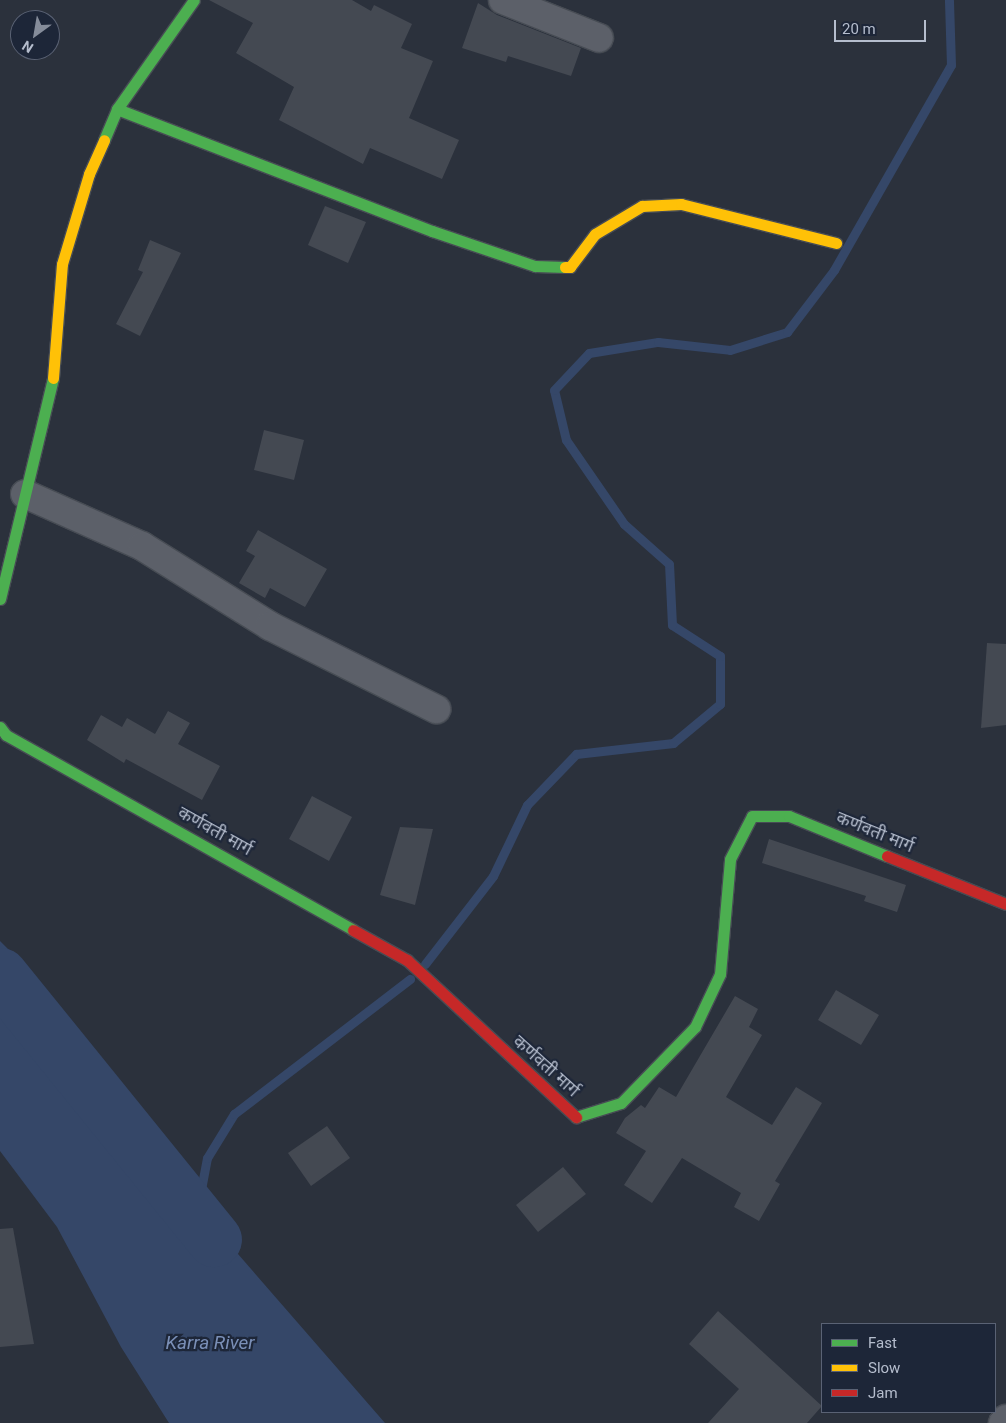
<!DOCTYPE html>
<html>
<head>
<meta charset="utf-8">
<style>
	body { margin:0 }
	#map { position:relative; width:1006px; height:1423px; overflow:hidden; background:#2b313c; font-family:Roboto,"Noto Sans Devanagari",sans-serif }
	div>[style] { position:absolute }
	.water>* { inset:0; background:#354768 }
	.stream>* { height:9px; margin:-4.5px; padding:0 4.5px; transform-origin:4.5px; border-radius:4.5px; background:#354768 }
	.river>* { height:55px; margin:-27.5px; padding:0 27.5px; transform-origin:27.5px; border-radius:27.5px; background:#354768 }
	.building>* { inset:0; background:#444952 }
	.roads { filter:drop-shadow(1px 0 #474c54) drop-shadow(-1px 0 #474c54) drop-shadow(0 1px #474c54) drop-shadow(0 -1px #474c54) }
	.street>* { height:28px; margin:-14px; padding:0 14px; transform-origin:14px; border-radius:14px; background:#5c6069 }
	.fast>* { height:11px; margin:-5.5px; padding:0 5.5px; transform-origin:5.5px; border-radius:5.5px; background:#4caf50 }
	.slow>* { height:11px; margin:-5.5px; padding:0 5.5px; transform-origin:5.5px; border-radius:5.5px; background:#ffc107 }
	.jam>* { height:11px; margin:-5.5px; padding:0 5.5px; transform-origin:5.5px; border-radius:5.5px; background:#c62828 }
	span { translate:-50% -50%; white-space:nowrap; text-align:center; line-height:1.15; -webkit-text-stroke:4.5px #1d2638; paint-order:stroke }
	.street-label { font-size:18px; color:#b5bdcd }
	.water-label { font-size:19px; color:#7a8fb7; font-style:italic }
	.legend { position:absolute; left:821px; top:1323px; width:175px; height:90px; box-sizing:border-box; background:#1d2638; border:1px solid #5a6274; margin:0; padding:6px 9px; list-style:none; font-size:15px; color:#b5bdcd }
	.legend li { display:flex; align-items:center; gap:10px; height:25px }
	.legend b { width:25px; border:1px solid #5a6274 }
	.north { position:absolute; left:10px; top:10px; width:50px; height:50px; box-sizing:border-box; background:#1d2638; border:1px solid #5a6274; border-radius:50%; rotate:212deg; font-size:14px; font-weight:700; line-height:20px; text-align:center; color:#b5bdcd }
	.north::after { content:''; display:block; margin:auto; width:18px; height:22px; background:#858c9a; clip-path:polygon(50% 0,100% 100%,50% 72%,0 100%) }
	.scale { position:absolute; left:834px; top:20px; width:92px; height:22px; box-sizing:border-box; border:2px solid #b5bdcd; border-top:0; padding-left:6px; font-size:15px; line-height:18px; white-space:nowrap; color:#b5bdcd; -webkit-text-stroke:4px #1d2638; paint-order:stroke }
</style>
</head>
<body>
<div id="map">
	<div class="water">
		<div style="clip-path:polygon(0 941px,21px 962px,141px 1133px,142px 1160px,153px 1176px,178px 1185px,385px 1423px,169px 1423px,121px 1347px,57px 1227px,0 1151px)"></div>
	</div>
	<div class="stream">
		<div style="left:425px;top:964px;width:111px;rotate:-52.3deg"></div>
		<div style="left:493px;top:876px;width:79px;rotate:-64.4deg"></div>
		<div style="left:527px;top:805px;width:71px;rotate:-46.1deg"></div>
		<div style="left:576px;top:754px;width:98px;rotate:-6.5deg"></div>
		<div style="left:673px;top:743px;width:61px;rotate:-39.7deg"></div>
		<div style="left:720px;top:704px;width:48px;rotate:-90deg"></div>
		<div style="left:720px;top:656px;width:57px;rotate:-147.1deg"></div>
		<div style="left:672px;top:625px;width:61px;rotate:-92.8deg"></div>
		<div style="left:669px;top:564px;width:60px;rotate:-138.4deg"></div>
		<div style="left:624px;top:524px;width:102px;rotate:-124.6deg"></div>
		<div style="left:566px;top:440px;width:51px;rotate:-103.5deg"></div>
		<div style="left:554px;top:390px;width:51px;rotate:-46.6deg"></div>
		<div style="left:589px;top:353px;width:70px;rotate:-9.1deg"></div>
		<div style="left:658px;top:342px;width:72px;rotate:6.3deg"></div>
		<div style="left:730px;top:350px;width:60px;rotate:-17.5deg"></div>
		<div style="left:787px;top:332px;width:78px;rotate:-52.8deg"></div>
		<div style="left:834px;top:270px;width:236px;rotate:-60.3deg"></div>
		<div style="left:951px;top:65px;width:65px;rotate:-91.8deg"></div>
		<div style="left:196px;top:1216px;width:59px;rotate:-79.3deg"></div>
		<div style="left:207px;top:1158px;width:52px;rotate:-58.5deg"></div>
		<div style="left:234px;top:1114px;width:222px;rotate:-37.5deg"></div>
	</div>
	<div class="river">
		<div style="left:0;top:975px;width:340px;rotate:51deg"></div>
	</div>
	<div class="building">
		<div style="clip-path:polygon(209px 0,352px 0,371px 11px,374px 5px,412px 24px,401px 48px,433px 61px,409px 118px,459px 140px,442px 179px,370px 148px,363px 164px,279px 120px,294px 87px,236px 53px,253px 23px)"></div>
		<div style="clip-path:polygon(478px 3px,497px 15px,581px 48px,571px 76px,508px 56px,506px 62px,462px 48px)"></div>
		<div style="clip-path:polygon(325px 206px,366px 222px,348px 263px,308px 245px)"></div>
		<div style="clip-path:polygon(150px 240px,181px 253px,140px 336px,116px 324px,143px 272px,138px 270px)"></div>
		<div style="clip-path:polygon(264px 430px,304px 440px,294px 480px,254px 470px)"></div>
		<div style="clip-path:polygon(258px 530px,327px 569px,305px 607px,270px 588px,265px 598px,239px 583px,255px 556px,246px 551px)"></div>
		<div style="clip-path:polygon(987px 643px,1006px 644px,1006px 725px,981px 728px)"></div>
		<div style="clip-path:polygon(168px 711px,190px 723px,178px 744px,220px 766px,202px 800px,126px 759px,124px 763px,87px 740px,101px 715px,122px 727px,127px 718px,155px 734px)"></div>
		<div style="clip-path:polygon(312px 796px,352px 817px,329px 861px,289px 839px)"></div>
		<div style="clip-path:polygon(400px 827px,433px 829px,415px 905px,380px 895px)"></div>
		<div style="clip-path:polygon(769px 839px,906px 885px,897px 912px,864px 901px,866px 896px,762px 863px)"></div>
		<div style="clip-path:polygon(836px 990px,879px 1015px,861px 1045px,818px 1020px)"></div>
		<div style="clip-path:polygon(735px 996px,758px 1009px,749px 1027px,762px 1035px,726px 1097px,772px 1125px,796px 1087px,822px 1103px,775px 1181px,780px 1184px,759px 1221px,734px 1207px,741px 1193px,682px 1158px,652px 1203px,624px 1185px,646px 1151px,616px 1133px,625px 1118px,641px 1105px,645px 1108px,659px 1087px,676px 1097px)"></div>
		<div style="clip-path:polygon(327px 1126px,350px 1158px,311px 1186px,288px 1153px)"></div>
		<div style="clip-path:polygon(563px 1167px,586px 1194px,538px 1232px,516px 1205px)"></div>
		<div style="clip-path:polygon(13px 1228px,34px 1344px,0 1347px,0 1229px)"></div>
		<div style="clip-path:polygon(718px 1311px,822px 1406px,807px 1423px,708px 1423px,739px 1389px,689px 1344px)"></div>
	</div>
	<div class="roads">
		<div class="street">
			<div style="left:503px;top:0;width:103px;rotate:21.6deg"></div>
			<div style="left:25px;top:494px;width:128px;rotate:24deg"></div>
			<div style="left:142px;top:546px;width:151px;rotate:32deg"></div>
			<div style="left:270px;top:626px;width:186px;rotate:26.6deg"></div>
			<div style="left:1003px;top:1423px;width:5px;rotate:-53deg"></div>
		</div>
		<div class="fast">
			<div style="left:117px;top:109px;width:338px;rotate:21.2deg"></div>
			<div style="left:432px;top:231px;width:109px;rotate:18.8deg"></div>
			<div style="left:535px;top:266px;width:30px;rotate:2deg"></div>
			<div style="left:104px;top:140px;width:34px;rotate:-67deg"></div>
			<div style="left:117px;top:109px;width:133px;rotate:-54.8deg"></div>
			<div style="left:0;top:599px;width:227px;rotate:-76.5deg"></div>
			<div style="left:0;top:727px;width:10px;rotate:53deg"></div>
			<div style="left:6px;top:735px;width:398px;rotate:29.3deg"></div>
			<div style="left:576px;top:1117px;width:47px;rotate:-17.3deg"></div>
			<div style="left:621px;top:1103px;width:106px;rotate:-45.8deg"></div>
			<div style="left:695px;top:1027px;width:59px;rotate:-64.7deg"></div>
			<div style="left:720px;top:974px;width:115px;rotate:-85deg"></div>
			<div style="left:730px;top:859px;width:48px;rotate:-62.9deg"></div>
			<div style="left:752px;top:816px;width:37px"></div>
			<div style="left:789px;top:816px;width:106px;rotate:22.2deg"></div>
		</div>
		<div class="slow">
			<div style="left:565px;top:267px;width:5px"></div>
			<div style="left:570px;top:267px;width:41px;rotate:-52.9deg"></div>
			<div style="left:595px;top:234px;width:55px;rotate:-30.8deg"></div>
			<div style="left:642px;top:206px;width:39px;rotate:-3deg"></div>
			<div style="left:681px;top:204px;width:160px;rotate:14.1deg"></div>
			<div style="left:53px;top:378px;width:114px;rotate:-85.5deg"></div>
			<div style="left:62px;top:264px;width:94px;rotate:-73.3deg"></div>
			<div style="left:89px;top:174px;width:37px;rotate:-66deg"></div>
		</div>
		<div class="jam">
			<div style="left:887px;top:856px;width:128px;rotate:22deg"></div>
			<div style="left:353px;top:930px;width:62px;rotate:29.1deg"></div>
			<div style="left:407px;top:960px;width:231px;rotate:42.9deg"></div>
		</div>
	</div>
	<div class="street-label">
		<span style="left:215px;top:831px;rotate:29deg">कर्णवती मार्ग</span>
		<span style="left:875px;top:832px;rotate:22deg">कर्णवती मार्ग</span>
		<span style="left:546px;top:1066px;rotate:42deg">कर्णवती मार्ग</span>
	</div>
	<div class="water-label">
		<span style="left:210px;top:1343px">Karra River</span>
	</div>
	<ul class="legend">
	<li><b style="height:6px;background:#4caf50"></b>Fast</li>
	<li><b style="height:6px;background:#ffc107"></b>Slow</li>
	<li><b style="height:6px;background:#c62828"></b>Jam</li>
	</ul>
	<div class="north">N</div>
	<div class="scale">20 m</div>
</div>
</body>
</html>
